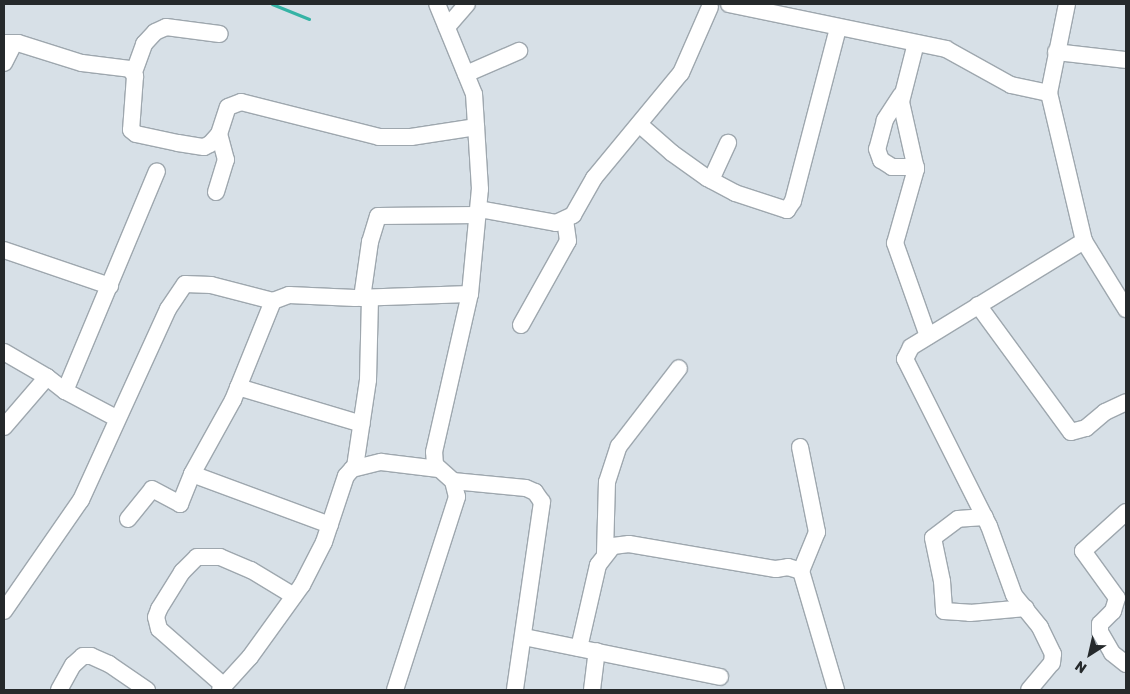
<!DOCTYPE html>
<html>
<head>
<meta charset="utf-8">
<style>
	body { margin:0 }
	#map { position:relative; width:1130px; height:694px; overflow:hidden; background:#d7e0e7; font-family:Rubik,sans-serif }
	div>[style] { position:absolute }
	.stream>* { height:3px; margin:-1.5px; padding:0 1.5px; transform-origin:1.5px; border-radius:1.5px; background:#35b3a5 }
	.roads { filter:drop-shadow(1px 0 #9ea7ae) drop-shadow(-1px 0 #9ea7ae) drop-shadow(0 1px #9ea7ae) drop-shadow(0 -1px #9ea7ae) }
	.minor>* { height:16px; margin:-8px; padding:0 8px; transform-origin:8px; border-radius:8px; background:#fff }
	span { translate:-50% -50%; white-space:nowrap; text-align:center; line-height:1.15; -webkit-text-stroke:4px #d7e0e7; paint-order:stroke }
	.frame { position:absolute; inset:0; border:5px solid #25292b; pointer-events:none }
	.north { position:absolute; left:1065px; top:629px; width:50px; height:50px; -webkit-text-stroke:4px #d7e0e7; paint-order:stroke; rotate:215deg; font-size:14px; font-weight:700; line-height:20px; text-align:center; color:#25292b }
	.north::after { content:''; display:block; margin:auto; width:18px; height:22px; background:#25292b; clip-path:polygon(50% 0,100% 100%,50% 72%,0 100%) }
</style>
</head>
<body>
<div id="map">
	<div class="stream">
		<div style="left:272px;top:4px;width:40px;rotate:22deg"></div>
	</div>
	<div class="roads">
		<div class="minor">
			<div style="left:729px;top:4px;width:222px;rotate:11.7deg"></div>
			<div style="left:946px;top:49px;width:74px;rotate:29deg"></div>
			<div style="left:1011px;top:85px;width:39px;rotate:12deg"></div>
			<div style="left:447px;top:27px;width:30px;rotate:-49deg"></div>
			<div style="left:4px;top:43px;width:14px"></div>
			<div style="left:18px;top:43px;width:67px;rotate:17.4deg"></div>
			<div style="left:82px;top:63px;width:48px;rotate:7.1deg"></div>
			<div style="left:130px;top:69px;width:9px;rotate:54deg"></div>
			<div style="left:135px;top:76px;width:54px;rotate:94.2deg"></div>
			<div style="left:131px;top:130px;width:6px;rotate:39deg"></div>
			<div style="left:136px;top:134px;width:43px;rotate:12.1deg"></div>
			<div style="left:178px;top:143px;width:26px;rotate:9deg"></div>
			<div style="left:204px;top:147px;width:7px;rotate:-27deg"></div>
			<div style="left:210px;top:144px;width:13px;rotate:-48deg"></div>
			<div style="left:219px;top:134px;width:28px;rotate:-72deg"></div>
			<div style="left:228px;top:107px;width:14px;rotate:-21deg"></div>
			<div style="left:241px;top:102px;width:142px;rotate:14.2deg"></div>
			<div style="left:379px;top:137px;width:32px"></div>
			<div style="left:411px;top:137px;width:66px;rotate:-8.7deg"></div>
			<div style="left:916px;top:43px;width:61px;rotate:104.3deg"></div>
			<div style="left:901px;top:102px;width:69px;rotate:77.4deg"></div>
			<div style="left:916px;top:169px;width:77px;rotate:105.8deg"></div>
			<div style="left:895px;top:243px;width:99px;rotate:70.5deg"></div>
			<div style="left:1056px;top:52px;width:70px;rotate:6.5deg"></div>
			<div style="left:4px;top:63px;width:22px;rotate:-63deg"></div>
			<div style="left:134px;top:72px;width:30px;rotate:-70deg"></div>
			<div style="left:144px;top:44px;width:16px;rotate:-47deg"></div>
			<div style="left:155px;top:32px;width:12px;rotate:-24deg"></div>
			<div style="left:166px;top:27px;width:54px;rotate:7.4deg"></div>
			<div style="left:466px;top:74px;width:58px;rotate:-23.5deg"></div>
			<div style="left:901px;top:95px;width:30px;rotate:123deg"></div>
			<div style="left:885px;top:120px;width:30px;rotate:105deg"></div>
			<div style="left:877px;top:149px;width:12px;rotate:70deg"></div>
			<div style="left:881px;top:160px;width:13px;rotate:32deg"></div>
			<div style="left:892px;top:167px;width:24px"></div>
			<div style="left:639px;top:124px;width:44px;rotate:41.3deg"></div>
			<div style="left:672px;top:153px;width:43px;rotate:35.5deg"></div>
			<div style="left:707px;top:178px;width:32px;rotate:28deg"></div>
			<div style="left:735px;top:193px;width:55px;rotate:18.1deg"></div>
			<div style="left:787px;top:210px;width:11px;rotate:-56deg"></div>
			<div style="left:793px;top:201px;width:179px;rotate:-75.4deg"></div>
			<div style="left:711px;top:180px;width:41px;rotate:-65.3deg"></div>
			<div style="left:216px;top:192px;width:34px;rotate:-73deg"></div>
			<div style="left:226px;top:160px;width:27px;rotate:-105deg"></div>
			<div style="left:479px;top:209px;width:78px;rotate:10.3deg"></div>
			<div style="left:556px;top:223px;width:19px;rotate:-25deg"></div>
			<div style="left:573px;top:215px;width:43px;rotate:-60.4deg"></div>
			<div style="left:594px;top:178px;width:136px;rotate:-50.4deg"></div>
			<div style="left:681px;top:73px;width:72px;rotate:-66.3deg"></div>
			<div style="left:1084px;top:241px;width:80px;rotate:58.3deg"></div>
			<div style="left:4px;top:250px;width:112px;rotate:18.8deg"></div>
			<div style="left:362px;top:298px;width:57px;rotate:-81.9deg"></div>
			<div style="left:370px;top:242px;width:27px;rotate:-73deg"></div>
			<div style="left:378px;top:216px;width:100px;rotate:-0.6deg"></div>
			<div style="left:978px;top:305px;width:157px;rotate:53.8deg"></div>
			<div style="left:1071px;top:432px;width:16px;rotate:-15deg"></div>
			<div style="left:1086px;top:428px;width:25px;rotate:-40deg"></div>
			<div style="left:1105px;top:412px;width:23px;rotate:-25deg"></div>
			<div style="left:521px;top:325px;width:96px;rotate:-60.8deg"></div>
			<div style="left:568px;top:241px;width:21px;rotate:-98deg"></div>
			<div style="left:4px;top:352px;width:50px;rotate:30.2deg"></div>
			<div style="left:47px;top:377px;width:23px;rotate:38deg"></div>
			<div style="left:65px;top:391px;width:58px;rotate:27.9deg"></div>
			<div style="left:238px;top:387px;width:129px;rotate:16.6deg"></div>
			<div style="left:65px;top:391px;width:238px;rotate:-67.3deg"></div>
			<div style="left:4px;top:427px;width:66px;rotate:-49.3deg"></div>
			<div style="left:800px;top:447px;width:87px;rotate:78.7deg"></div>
			<div style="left:817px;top:532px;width:42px;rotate:112.3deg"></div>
			<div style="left:355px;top:467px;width:88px;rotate:-81.5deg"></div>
			<div style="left:368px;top:380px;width:82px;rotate:-88.6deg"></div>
			<div style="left:192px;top:474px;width:85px;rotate:-61deg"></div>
			<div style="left:233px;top:400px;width:107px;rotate:-68deg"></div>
			<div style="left:453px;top:481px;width:73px;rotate:5.5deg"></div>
			<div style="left:526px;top:488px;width:10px;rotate:24deg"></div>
			<div style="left:535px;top:492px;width:12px;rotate:55deg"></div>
			<div style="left:542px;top:502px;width:190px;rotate:98.2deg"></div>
			<div style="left:1126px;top:512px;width:58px;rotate:137.8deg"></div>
			<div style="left:1083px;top:551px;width:58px;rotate:54.1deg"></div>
			<div style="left:1117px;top:598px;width:14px;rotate:107deg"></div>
			<div style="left:1113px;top:611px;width:18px;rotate:135deg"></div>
			<div style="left:1100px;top:624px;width:8px;rotate:90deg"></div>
			<div style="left:1100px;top:632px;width:24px;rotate:60deg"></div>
			<div style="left:1112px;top:653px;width:18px;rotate:38deg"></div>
			<div style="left:985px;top:517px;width:27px;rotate:176deg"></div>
			<div style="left:958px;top:519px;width:31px;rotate:143deg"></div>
			<div style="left:933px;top:538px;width:44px;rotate:78.2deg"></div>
			<div style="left:942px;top:581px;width:30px;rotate:86deg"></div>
			<div style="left:944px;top:611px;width:26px;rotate:4deg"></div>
			<div style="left:970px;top:613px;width:56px;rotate:-5.1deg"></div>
			<div style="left:128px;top:519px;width:38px;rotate:-51deg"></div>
			<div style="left:152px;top:489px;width:32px;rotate:28deg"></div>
			<div style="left:180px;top:504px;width:32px;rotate:-68deg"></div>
			<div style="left:192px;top:474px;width:147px;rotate:20.3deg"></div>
			<div style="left:605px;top:553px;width:71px;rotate:-88.4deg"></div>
			<div style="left:607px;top:482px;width:38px;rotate:-72deg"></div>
			<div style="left:619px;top:446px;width:98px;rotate:-52.4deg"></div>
			<div style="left:4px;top:611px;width:135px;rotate:-55.3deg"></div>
			<div style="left:81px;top:500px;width:210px;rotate:-65.5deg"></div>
			<div style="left:168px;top:309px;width:30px;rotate:-56deg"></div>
			<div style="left:185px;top:284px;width:26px;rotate:2deg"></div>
			<div style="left:211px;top:285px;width:64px;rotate:14.5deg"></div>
			<div style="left:273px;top:301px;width:17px;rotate:-21deg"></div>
			<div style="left:289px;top:295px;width:66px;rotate:2.6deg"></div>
			<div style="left:355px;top:298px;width:115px;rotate:-2deg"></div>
			<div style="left:524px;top:637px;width:200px;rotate:11.5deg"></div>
			<div style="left:579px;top:648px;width:85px;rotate:-77.1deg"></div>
			<div style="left:598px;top:565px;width:24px;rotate:-52deg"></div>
			<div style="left:613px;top:546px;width:16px;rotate:-7deg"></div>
			<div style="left:629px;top:544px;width:149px;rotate:9.7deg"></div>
			<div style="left:776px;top:569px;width:12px;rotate:-9deg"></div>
			<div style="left:788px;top:567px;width:14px;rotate:17deg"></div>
			<div style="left:801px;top:571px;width:124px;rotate:73.6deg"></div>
			<div style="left:224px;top:686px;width:86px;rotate:-138.8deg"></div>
			<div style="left:159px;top:629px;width:12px;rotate:-104deg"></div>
			<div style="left:156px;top:617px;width:9px;rotate:-69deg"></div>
			<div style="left:159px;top:609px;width:44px;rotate:-58.1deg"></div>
			<div style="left:182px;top:572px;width:21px;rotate:-45deg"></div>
			<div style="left:197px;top:557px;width:23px"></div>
			<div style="left:220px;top:557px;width:34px;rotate:23deg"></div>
			<div style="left:251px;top:570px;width:50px;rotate:31.2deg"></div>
			<div style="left:59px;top:690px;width:29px;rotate:-61deg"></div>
			<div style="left:73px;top:665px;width:13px;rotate:-42deg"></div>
			<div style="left:83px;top:656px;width:8px"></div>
			<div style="left:91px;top:656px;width:20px;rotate:24deg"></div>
			<div style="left:109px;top:664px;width:46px;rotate:34.4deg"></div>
			<div style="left:220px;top:690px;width:45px;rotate:-47.7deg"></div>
			<div style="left:250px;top:657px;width:89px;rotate:-54.2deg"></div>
			<div style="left:302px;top:585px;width:48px;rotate:-62.9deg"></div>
			<div style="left:324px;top:542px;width:70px;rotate:-71.6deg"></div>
			<div style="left:346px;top:476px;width:9px;rotate:-49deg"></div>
			<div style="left:352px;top:469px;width:30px;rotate:-14deg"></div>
			<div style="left:381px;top:462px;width:58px;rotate:6.9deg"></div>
			<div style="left:395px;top:690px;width:203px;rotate:-72.2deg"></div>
			<div style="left:457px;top:497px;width:16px;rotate:-104deg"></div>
			<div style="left:453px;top:481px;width:24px;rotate:-138deg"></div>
			<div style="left:435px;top:465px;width:13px;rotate:-94deg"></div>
			<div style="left:434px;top:452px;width:162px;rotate:-77.2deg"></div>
			<div style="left:470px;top:294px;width:105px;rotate:-84.6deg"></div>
			<div style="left:480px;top:189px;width:95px;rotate:-93.6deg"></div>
			<div style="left:474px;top:94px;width:97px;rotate:-112.3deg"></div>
			<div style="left:592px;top:690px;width:39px;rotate:-83deg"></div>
			<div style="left:1029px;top:690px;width:35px;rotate:-50deg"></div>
			<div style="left:1052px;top:663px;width:9px;rotate:-84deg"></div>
			<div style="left:1053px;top:654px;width:30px;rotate:-116deg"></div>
			<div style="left:1040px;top:627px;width:41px;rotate:-129.1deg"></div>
			<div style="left:1014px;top:595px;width:73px;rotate:-109.9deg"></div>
			<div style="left:989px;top:526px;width:187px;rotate:-116.7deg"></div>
			<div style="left:905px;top:359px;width:13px;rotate:-63deg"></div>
			<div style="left:911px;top:347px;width:203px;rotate:-31.5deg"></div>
			<div style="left:1084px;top:241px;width:152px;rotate:-103.3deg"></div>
			<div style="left:1049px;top:93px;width:91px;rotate:-78.6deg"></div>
		</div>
	</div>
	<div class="frame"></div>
	<div class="north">N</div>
</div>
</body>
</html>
